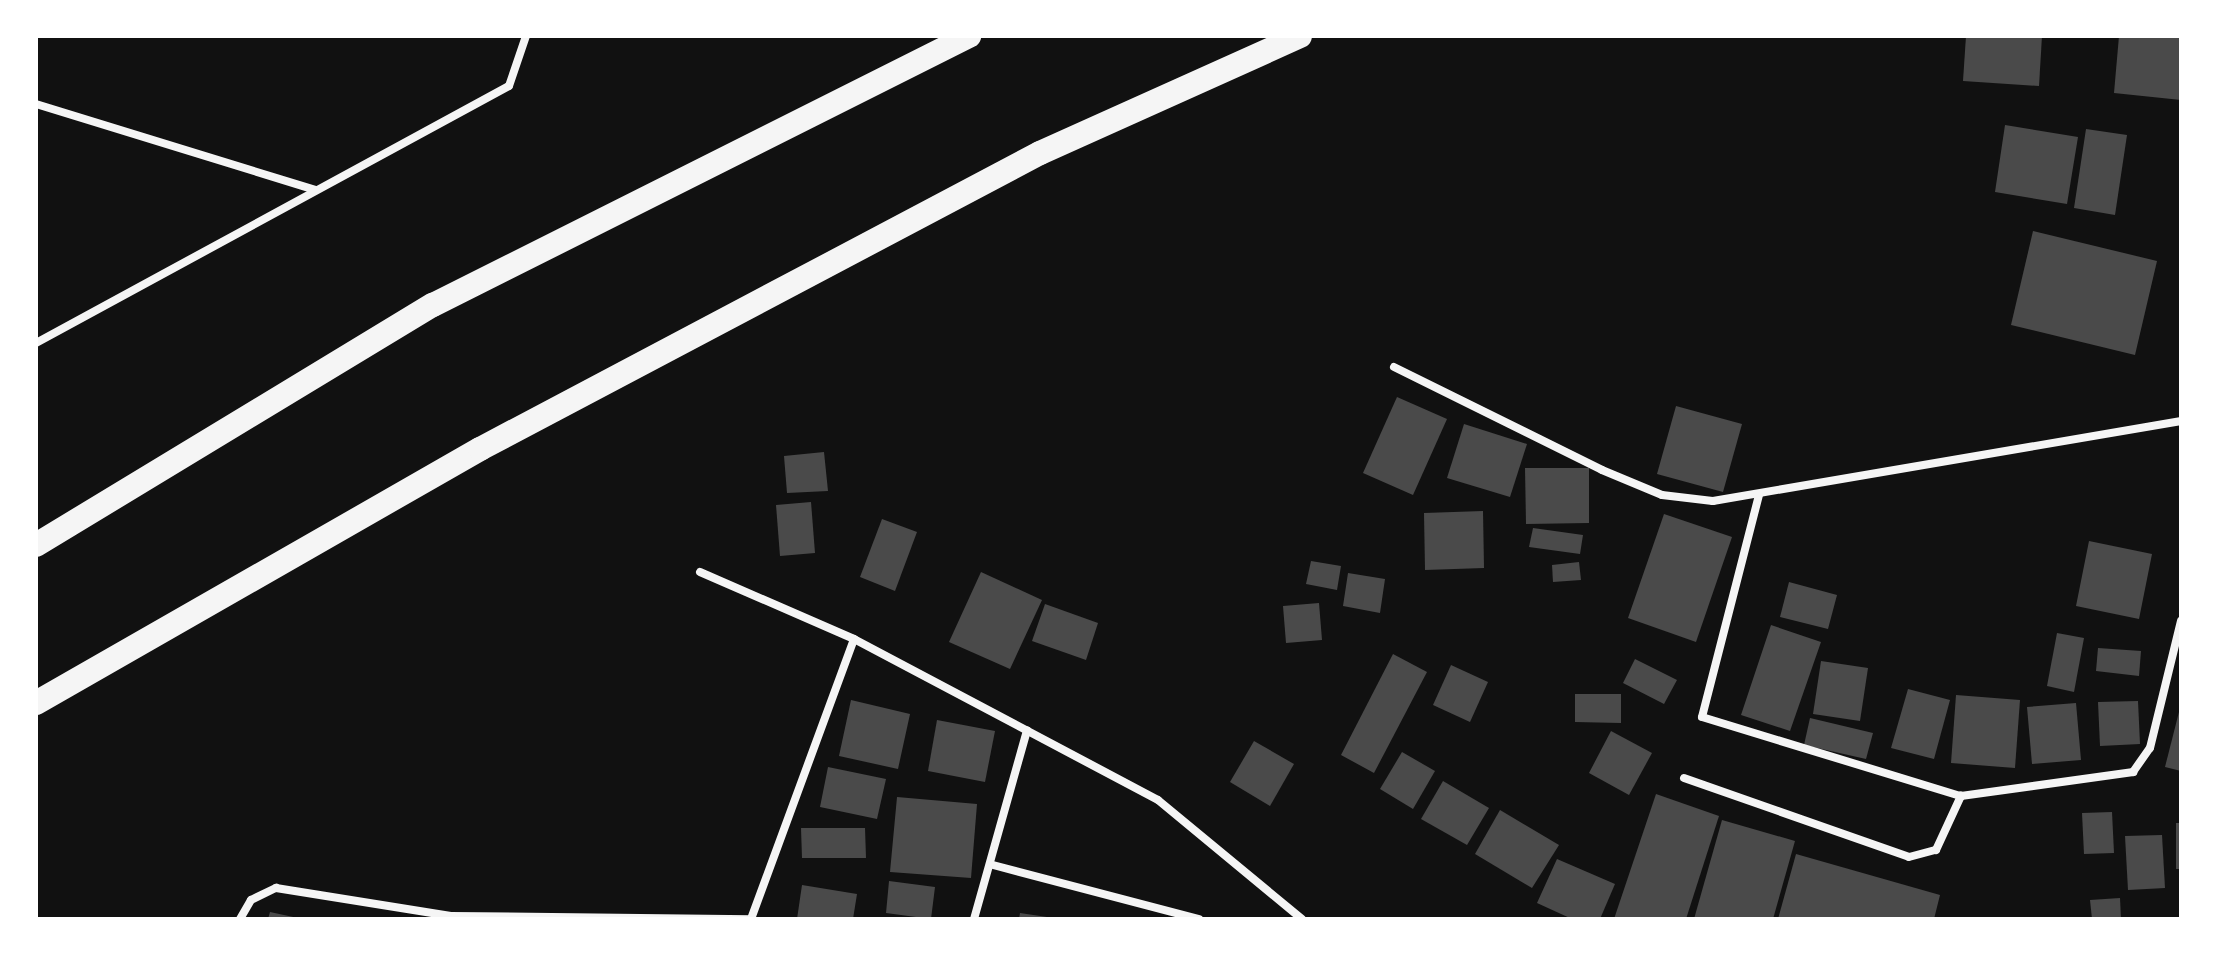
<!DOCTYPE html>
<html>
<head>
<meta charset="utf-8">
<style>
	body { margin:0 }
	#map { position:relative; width:2217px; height:955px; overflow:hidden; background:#111; font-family:Arial,sans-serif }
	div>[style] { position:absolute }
	.building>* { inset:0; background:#4a4a4a }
	.minor>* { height:8px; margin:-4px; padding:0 4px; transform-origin:4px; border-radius:4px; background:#f5f5f5 }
	.motorway>* { height:24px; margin:-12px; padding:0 12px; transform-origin:12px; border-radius:12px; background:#f5f5f5 }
	span { translate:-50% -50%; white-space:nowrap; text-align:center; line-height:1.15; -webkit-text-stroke:8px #fff; paint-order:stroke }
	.frame { position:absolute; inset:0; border:38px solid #fff; pointer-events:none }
</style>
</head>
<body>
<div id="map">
	<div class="building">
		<div style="clip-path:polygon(1966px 36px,2042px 36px,2039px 86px,1963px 81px)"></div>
		<div style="clip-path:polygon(2119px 36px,2181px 36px,2181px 100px,2114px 93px)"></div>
		<div style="clip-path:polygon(2005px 125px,2078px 137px,2067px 204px,1995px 192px)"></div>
		<div style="clip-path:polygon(2086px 129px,2127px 135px,2115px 215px,2074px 208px)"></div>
		<div style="clip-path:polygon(2033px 231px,2157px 261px,2135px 355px,2011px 325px)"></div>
		<div style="clip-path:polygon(1397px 397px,1447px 419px,1413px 495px,1363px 473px)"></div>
		<div style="clip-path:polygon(1676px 406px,1742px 424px,1723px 492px,1657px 474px)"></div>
		<div style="clip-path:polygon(1464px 424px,1527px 444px,1510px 497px,1447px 478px)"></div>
		<div style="clip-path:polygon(824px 452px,828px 491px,787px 493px,784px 456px)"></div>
		<div style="clip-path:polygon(1525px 468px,1589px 468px,1589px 523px,1526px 524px)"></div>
		<div style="clip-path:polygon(811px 502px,815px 553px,780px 556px,776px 505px)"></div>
		<div style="clip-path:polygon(1483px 511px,1484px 568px,1425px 570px,1424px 513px)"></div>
		<div style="clip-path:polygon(1664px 514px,1732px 537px,1696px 642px,1628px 618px)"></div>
		<div style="clip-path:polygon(882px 519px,917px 532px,895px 591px,860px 577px)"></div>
		<div style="clip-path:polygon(1533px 528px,1583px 535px,1580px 554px,1529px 547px)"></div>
		<div style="clip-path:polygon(2089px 541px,2152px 554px,2139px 619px,2076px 606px)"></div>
		<div style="clip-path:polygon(1311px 561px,1341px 566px,1337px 590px,1306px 584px)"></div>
		<div style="clip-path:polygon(1579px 562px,1581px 580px,1553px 582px,1552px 565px)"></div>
		<div style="clip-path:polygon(981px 572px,1042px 600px,1010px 669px,949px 642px)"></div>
		<div style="clip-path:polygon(1348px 573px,1385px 579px,1380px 613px,1343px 606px)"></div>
		<div style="clip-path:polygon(1789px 582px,1837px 595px,1828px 629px,1780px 617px)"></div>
		<div style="clip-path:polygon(1319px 603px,1322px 640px,1286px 643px,1283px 606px)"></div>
		<div style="clip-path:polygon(1045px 604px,1098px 623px,1086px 660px,1032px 641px)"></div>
		<div style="clip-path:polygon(1771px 625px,1821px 642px,1790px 731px,1741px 715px)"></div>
		<div style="clip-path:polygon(2057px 633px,2084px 638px,2074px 692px,2047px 686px)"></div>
		<div style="clip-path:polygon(2098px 648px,2141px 651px,2139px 676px,2096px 671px)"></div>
		<div style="clip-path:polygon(1393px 654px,1427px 672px,1374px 773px,1341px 755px)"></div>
		<div style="clip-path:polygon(1635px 659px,1677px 680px,1664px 704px,1623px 683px)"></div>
		<div style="clip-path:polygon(1821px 661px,1868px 668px,1860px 721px,1813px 714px)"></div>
		<div style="clip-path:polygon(1451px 665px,1488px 682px,1470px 722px,1433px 705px)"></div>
		<div style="clip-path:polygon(1908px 689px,1950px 700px,1934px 759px,1891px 748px)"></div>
		<div style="clip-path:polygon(1575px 694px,1621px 694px,1621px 723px,1575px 722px)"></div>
		<div style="clip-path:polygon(1956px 695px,2020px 700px,2015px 768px,1951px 763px)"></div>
		<div style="clip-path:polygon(851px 700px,910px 714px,898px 769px,839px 756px)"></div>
		<div style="clip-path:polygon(2138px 701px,2140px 744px,2100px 746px,2098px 702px)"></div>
		<div style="clip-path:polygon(2076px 703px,2081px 760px,2032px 764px,2027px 707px)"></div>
		<div style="clip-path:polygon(2180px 708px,2181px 708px,2181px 771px,2165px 767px)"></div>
		<div style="clip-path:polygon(1810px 718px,1873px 733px,1866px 759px,1804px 745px)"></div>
		<div style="clip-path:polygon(937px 720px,995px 731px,985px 782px,928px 771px)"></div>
		<div style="clip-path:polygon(1611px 731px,1652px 753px,1629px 795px,1589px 773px)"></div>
		<div style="clip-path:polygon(1254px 741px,1294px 764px,1270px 806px,1230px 782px)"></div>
		<div style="clip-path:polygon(1402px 752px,1435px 771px,1413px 809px,1380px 789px)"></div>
		<div style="clip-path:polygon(828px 767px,886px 779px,877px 819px,820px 807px)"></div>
		<div style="clip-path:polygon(1443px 781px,1489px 808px,1467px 845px,1421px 819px)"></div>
		<div style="clip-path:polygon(1656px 794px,1719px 816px,1686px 919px,1614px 919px)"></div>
		<div style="clip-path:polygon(897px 797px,977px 804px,971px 878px,890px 872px)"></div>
		<div style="clip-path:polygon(1500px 810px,1559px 845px,1532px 888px,1475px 854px)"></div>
		<div style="clip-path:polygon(2112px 812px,2114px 853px,2084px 854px,2082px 813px)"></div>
		<div style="clip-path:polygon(1722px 820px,1795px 841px,1773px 919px,1694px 919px)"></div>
		<div style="clip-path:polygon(2176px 823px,2181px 823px,2181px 869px,2176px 869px)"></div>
		<div style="clip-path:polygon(801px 828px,865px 828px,866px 858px,802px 858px)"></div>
		<div style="clip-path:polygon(2162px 835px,2165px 888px,2128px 890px,2125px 836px)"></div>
		<div style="clip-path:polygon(1796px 854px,1940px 895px,1934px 919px,1778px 919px)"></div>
		<div style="clip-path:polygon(1557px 859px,1615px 884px,1600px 919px,1572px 919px,1537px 903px)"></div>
		<div style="clip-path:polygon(889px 881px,935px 887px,931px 919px,886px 913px)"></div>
		<div style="clip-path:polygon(802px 885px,857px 894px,853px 919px,797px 919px)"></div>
		<div style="clip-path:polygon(2120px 898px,2121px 919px,2092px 919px,2090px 900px)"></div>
		<div style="clip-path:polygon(270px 912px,298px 918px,298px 919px,268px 919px)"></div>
		<div style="clip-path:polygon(1020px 913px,1047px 917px,1047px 919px,1019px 919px)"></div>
	</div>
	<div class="minor">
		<div style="left:36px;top:104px;width:292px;rotate:17.1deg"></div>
		<div style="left:36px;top:343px;width:538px;rotate:-28.52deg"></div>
		<div style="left:509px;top:86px;width:53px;rotate:-71.2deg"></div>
		<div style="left:1394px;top:367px;width:232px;rotate:26.3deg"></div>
		<div style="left:1602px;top:470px;width:65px;rotate:22.6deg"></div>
		<div style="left:1662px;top:495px;width:51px;rotate:6.7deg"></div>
		<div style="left:1713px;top:501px;width:475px;rotate:-9.7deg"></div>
		<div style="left:1759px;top:495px;width:229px;rotate:104.4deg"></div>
		<div style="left:1702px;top:717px;width:271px;rotate:17deg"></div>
		<div style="left:1961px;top:796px;width:174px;rotate:-7.9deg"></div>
		<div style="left:2133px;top:772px;width:29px;rotate:-55deg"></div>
		<div style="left:2150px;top:748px;width:131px;rotate:-76.3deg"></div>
		<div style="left:700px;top:572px;width:168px;rotate:23.5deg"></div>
		<div style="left:854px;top:639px;width:344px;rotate:27.9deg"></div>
		<div style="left:1158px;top:800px;width:187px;rotate:39.6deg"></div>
		<div style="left:1684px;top:778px;width:238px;rotate:19.3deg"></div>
		<div style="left:1909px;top:857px;width:28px;rotate:-15deg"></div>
		<div style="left:1936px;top:850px;width:60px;rotate:-65.2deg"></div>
		<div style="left:993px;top:865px;width:213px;rotate:14.7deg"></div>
		<div style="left:240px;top:919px;width:22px;rotate:-60deg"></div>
		<div style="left:251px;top:900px;width:28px;rotate:-26deg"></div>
		<div style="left:276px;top:888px;width:177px;rotate:9.1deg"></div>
		<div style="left:451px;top:916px;width:300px;rotate:0.6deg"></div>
		<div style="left:751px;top:919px;width:298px;rotate:-69.8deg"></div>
		<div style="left:974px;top:919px;width:196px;rotate:-74.3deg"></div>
	</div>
	<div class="motorway">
		<div style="left:36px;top:545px;width:464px;rotate:-31.2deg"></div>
		<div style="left:433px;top:305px;width:600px;rotate:-26.65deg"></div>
		<div style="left:36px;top:703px;width:512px;rotate:-29.77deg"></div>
		<div style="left:480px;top:449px;width:633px;rotate:-27.86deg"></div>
		<div style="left:1040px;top:153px;width:285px;rotate:-24.2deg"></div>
	</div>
	<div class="frame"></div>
</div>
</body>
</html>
